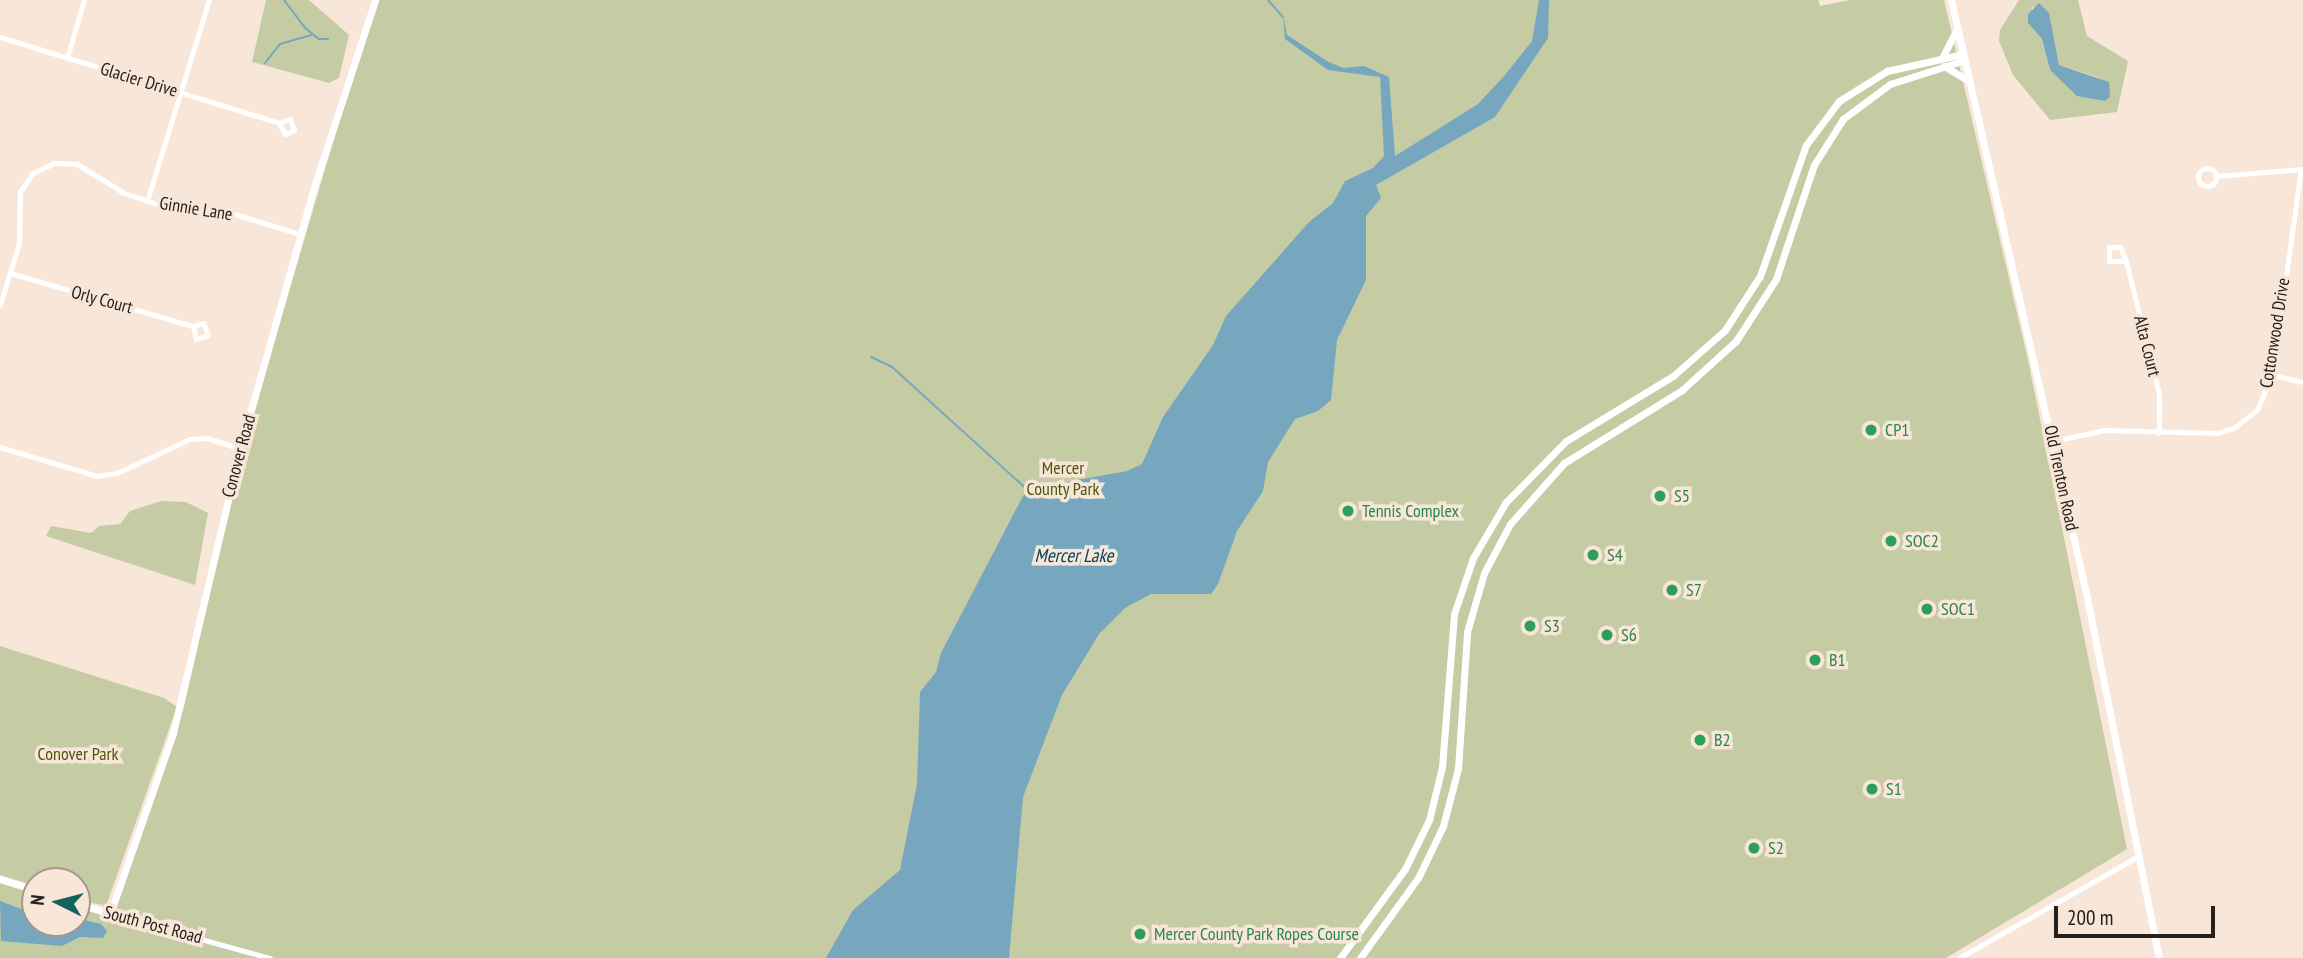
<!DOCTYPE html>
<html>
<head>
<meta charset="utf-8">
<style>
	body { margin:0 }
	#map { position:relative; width:2303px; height:958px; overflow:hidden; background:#f8e6d9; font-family:"PT Sans Narrow",sans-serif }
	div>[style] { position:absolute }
	.green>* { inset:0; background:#c5cca4 }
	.water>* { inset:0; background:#77a6bf }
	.stream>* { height:2px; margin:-1px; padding:0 1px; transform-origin:1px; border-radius:1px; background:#77a6bf }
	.street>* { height:5px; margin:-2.5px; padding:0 2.5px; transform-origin:2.5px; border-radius:2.5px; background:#fff }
	.street>.ring { margin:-2.5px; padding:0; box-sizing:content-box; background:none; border:5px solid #fff; border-radius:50% }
	.secondary>* { height:7px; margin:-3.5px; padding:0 3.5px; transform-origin:3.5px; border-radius:3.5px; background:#fff }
	.dots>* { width:19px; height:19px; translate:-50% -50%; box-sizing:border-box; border:4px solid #f8e6d9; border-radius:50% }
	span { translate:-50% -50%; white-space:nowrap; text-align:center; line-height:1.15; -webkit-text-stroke:7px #f8e6d9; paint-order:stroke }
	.street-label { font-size:18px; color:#27211c }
	.leisure-label { font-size:18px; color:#27864d }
	.left { translate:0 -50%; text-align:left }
	.park-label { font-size:18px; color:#4d560c }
	.water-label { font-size:19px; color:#044760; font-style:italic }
	.north { position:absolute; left:21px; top:867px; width:70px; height:70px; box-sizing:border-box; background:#f8e6d9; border:2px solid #a4978d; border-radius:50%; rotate:276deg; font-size:19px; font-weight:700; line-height:28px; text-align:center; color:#27211c }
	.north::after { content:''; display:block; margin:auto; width:24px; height:32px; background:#15625d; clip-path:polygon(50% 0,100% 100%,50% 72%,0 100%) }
	.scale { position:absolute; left:2054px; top:906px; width:161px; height:32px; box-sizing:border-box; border:4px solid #27211c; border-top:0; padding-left:9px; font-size:21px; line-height:24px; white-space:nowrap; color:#27211c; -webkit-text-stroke:5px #f8e6d9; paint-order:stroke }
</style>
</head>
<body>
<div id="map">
	<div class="green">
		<div style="clip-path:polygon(266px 0,309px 0,349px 35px,339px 78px,329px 83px,252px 62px)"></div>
		<div style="clip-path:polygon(375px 0,1818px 0,1820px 6px,1850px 0,1944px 0,2028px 360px,2127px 849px,1946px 958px,0 958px,0 883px,35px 894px,35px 923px,77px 923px,77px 907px,110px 918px,116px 906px,184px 707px,244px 444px)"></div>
		<div style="clip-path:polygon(evenodd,2019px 0,2078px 0,2087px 36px,2128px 61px,2117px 112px,2050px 120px,2013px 75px,1999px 41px,2000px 30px,2019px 0,2033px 6px,2054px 40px,2059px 65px,2103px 79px,2050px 70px,2042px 39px,2028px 23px,2033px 6px)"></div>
		<div style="clip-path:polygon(161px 501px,186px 502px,208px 513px,195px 585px,46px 536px,51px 526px,91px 533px,99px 526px,120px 524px,130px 511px)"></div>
		<div style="clip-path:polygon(0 646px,164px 698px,177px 707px,106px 906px,77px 899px,77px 881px,35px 881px,35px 886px,0 875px)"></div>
	</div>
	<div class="water">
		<div style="clip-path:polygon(1539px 0,1549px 0,1548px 38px,1495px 117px,1376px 185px,1381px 198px,1366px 216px,1366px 280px,1337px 340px,1331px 400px,1318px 411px,1295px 419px,1268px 462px,1263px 491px,1237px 531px,1218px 584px,1211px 594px,1151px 594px,1125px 608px,1099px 634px,1062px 695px,1023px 797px,1009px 958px,826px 958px,853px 910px,900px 870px,917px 784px,920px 692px,936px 672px,941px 653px,1023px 496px,1039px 487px,1127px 471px,1142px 464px,1163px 417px,1213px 345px,1226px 316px,1309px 222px,1333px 203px,1345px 181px,1373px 168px,1384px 156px,1380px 77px,1328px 70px,1285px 39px,1283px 15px,1287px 35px,1327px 61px,1343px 68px,1364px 66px,1389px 77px,1395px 156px,1478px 104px,1505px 75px,1532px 41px)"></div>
		<div style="clip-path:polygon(2039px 3px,2049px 13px,2059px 65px,2109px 82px,2110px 97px,2105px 101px,2077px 96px,2050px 70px,2042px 39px,2028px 23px,2028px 14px)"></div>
		<div style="clip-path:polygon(0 901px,35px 914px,35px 923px,84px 920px,101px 924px,107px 931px,103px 938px,80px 937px,62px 946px,1px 941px)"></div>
	</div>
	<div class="stream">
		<div style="left:284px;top:0;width:34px;rotate:53deg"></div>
		<div style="left:304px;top:27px;width:19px;rotate:39deg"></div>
		<div style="left:319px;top:39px;width:9px"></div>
		<div style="left:1268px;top:0;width:23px;rotate:49deg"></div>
		<div style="left:265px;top:63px;width:24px;rotate:-52deg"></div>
		<div style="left:280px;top:44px;width:33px;rotate:-16deg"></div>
		<div style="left:871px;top:357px;width:23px;rotate:25deg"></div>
		<div style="left:892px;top:367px;width:189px;rotate:42.2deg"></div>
	</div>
	<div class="street">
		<div style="left:0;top:37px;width:292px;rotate:17.1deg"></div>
		<div style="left:279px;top:123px;width:12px;rotate:-20deg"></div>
		<div style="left:290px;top:119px;width:12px;rotate:70deg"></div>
		<div style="left:294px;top:130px;width:10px;rotate:156deg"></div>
		<div style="left:285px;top:134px;width:13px;rotate:-119deg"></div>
		<div style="left:67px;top:58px;width:60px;rotate:-73.7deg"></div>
		<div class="ring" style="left:2198px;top:168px;width:13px;height:13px"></div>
		<div style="left:2216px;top:176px;width:87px;rotate:-4.6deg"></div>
		<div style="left:147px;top:201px;width:210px;rotate:-72.9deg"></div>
		<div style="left:2126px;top:261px;width:17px;rotate:180deg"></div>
		<div style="left:2109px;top:261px;width:14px;rotate:-90deg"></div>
		<div style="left:2109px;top:247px;width:11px"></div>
		<div style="left:2120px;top:247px;width:15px;rotate:67deg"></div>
		<div style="left:2126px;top:261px;width:137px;rotate:76.1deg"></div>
		<div style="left:2159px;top:394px;width:39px;rotate:90deg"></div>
		<div style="left:10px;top:273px;width:191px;rotate:16.2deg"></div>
		<div style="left:193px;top:326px;width:10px;rotate:-17deg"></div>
		<div style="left:203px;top:323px;width:13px;rotate:67deg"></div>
		<div style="left:208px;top:335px;width:13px;rotate:162deg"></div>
		<div style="left:196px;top:339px;width:13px;rotate:-103deg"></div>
		<div style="left:0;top:305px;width:65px;rotate:-73deg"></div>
		<div style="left:19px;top:243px;width:51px;rotate:-88.9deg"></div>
		<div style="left:20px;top:192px;width:23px;rotate:-56deg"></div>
		<div style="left:33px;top:173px;width:23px;rotate:-25deg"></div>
		<div style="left:54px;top:163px;width:23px;rotate:2deg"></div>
		<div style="left:77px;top:164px;width:55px;rotate:31.7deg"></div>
		<div style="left:124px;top:193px;width:47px;rotate:18.4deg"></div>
		<div style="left:169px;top:208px;width:49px;rotate:1.2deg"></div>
		<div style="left:218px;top:209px;width:86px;rotate:17deg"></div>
		<div style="left:2272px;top:375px;width:32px;rotate:13deg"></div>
		<div style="left:2053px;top:441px;width:53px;rotate:-11.9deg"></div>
		<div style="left:2105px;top:430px;width:113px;rotate:1.5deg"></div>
		<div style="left:2218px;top:433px;width:18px;rotate:-19deg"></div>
		<div style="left:2235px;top:427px;width:28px;rotate:-38deg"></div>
		<div style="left:2257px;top:410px;width:38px;rotate:-67deg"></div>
		<div style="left:2272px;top:375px;width:208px;rotate:-82deg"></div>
		<div style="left:0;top:447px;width:101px;rotate:16.6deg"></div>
		<div style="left:97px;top:476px;width:20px;rotate:-9deg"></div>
		<div style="left:117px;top:473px;width:81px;rotate:-25deg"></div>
		<div style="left:190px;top:439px;width:17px;rotate:-3deg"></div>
		<div style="left:207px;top:438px;width:35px;rotate:18deg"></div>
		<div style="left:110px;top:914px;width:166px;rotate:15.4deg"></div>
		<div style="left:1959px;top:958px;width:205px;rotate:-29.6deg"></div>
	</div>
	<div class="secondary">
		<div style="left:1951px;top:0;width:608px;rotate:77.17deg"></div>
		<div style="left:2086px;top:593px;width:372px;rotate:78.7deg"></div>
		<div style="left:1942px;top:58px;width:33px;rotate:-63deg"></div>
		<div style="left:1944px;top:66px;width:29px;rotate:31deg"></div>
		<div style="left:0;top:879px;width:37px;rotate:17deg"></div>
		<div style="left:77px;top:903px;width:35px;rotate:18deg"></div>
		<div style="left:110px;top:914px;width:192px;rotate:-70.8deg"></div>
		<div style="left:173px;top:733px;width:292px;rotate:-76.7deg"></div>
		<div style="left:240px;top:449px;width:279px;rotate:-74.2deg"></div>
		<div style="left:316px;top:181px;width:190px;rotate:-71.9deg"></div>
		<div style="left:1340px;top:958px;width:110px;rotate:-53.9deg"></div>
		<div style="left:1405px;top:869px;width:55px;rotate:-63.9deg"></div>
		<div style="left:1429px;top:820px;width:55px;rotate:-76.2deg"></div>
		<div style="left:1442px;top:767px;width:153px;rotate:-85.5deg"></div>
		<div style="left:1454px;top:614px;width:59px;rotate:-71.3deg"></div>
		<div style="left:1473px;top:558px;width:65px;rotate:-59.5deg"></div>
		<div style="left:1506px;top:502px;width:86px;rotate:-45.5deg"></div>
		<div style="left:1566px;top:441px;width:125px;rotate:-31.3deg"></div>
		<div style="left:1673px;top:376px;width:69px;rotate:-41.5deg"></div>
		<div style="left:1725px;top:330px;width:64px;rotate:-57.1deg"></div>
		<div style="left:1760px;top:276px;width:139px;rotate:-70.7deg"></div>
		<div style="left:1806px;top:145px;width:55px;rotate:-53.1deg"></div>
		<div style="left:1839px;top:101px;width:57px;rotate:-32deg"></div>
		<div style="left:1887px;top:71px;width:78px;rotate:-12.6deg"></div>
		<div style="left:1360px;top:958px;width:99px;rotate:-54.1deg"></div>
		<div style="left:1418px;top:878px;width:58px;rotate:-64.3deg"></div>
		<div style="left:1443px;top:826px;width:59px;rotate:-75.3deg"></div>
		<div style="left:1458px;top:769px;width:137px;rotate:-86.2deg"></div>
		<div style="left:1467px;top:632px;width:61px;rotate:-73.9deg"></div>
		<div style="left:1484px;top:573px;width:55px;rotate:-62deg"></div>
		<div style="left:1510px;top:524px;width:81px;rotate:-48.5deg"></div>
		<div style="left:1564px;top:463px;width:139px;rotate:-31.7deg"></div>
		<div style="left:1682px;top:390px;width:73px;rotate:-42.2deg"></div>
		<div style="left:1736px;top:341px;width:74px;rotate:-57.2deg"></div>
		<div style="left:1776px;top:279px;width:120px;rotate:-71.6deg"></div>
		<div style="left:1814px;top:165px;width:54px;rotate:-57.8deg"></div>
		<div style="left:1843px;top:119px;width:59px;rotate:-36.7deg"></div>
		<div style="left:1890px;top:84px;width:79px;rotate:-17.7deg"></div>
	</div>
	<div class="dots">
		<div style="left:1871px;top:430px;background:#2e9e5b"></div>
		<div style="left:1660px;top:496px;background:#2e9e5b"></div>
		<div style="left:1348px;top:511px;background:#2e9e5b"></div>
		<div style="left:1891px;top:541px;background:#2e9e5b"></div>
		<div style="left:1593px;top:555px;background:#2e9e5b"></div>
		<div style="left:1672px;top:590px;background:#2e9e5b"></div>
		<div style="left:1927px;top:609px;background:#2e9e5b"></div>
		<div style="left:1530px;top:626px;background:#2e9e5b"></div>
		<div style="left:1607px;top:635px;background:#2e9e5b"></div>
		<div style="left:1815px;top:660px;background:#2e9e5b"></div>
		<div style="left:1700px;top:740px;background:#2e9e5b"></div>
		<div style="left:1872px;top:789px;background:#2e9e5b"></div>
		<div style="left:1754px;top:848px;background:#2e9e5b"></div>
		<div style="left:1140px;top:934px;background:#2e9e5b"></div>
	</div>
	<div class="street-label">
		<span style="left:139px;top:80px;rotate:17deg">Glacier Drive</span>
		<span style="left:196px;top:209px;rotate:9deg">Ginnie Lane</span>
		<span style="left:102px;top:300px;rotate:15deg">Orly Court</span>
		<span style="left:2275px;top:333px;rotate:-81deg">Cottonwood Drive</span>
		<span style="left:2147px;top:346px;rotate:76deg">Alta Court</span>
		<span style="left:239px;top:456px;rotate:-75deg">Conover Road</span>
		<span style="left:2061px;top:478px;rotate:78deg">Old Trenton Road</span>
		<span style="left:153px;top:925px;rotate:15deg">South Post Road</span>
	</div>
	<div class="leisure-label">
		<span class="left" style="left:1885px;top:430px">CP1</span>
		<span class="left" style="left:1674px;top:496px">S5</span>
		<span class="left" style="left:1362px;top:511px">Tennis Complex</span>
		<span class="left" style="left:1905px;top:541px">SOC2</span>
		<span class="left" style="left:1607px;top:555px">S4</span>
		<span class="left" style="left:1686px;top:590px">S7</span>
		<span class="left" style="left:1941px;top:609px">SOC1</span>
		<span class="left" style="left:1544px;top:626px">S3</span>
		<span class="left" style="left:1621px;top:635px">S6</span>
		<span class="left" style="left:1829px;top:660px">B1</span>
		<span class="left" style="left:1714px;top:740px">B2</span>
		<span class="left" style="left:1886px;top:789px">S1</span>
		<span class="left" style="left:1768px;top:848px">S2</span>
		<span class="left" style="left:1154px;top:934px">Mercer County Park Ropes Course</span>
	</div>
	<div class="park-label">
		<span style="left:1063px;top:479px">Mercer<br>County Park</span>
		<span style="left:78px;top:754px">Conover Park</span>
	</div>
	<div class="water-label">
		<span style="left:1074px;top:556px">Mercer Lake</span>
	</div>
	<div class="north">N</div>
	<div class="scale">200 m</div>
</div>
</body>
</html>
